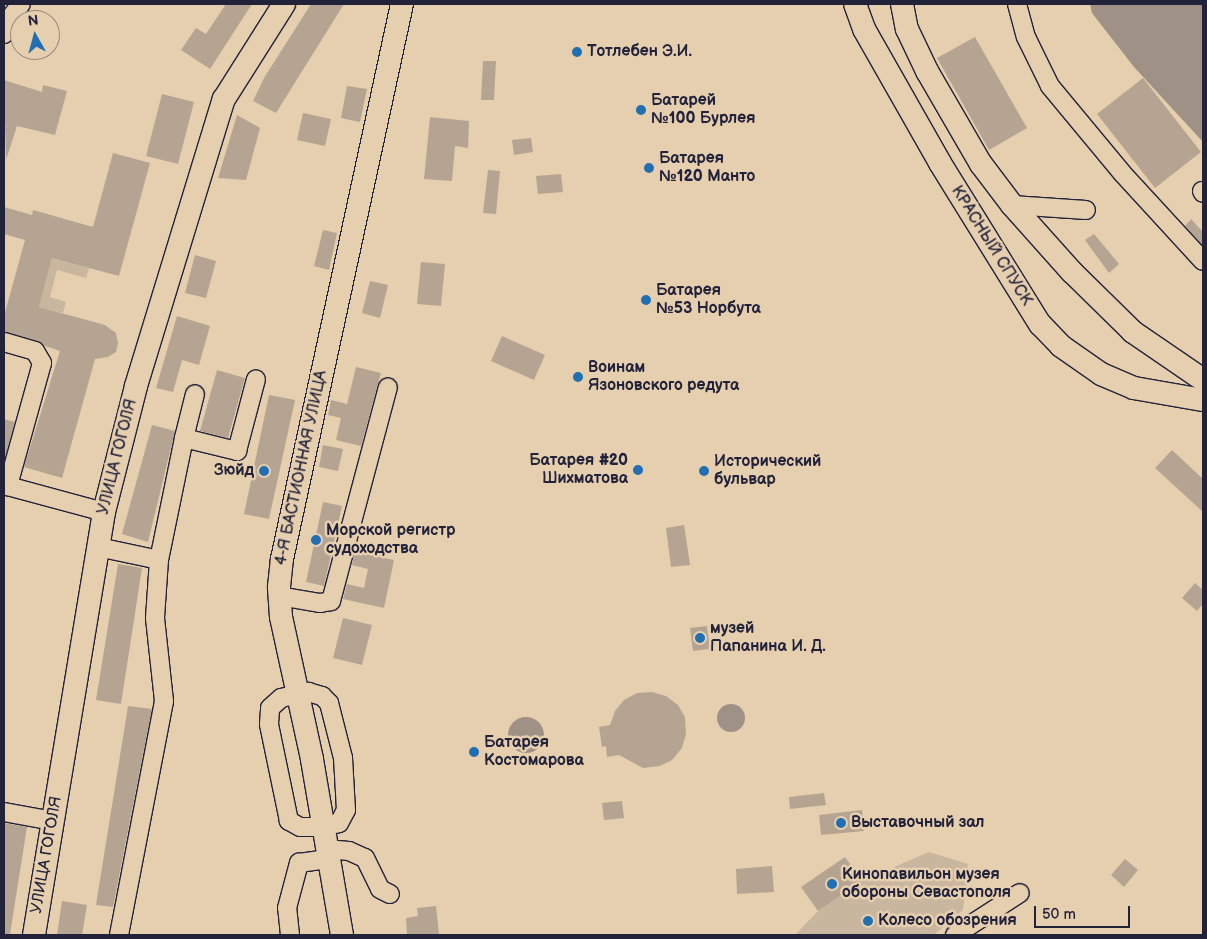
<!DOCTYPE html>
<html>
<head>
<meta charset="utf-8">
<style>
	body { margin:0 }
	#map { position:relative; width:1207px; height:939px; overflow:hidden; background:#e6cfaf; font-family:"Balsamiq Sans",sans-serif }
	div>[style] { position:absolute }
	.green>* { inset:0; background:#c9b69e }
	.water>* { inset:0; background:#a09186 }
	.round { border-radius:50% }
	.building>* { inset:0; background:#b6a492 }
	.roads { filter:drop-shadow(1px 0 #22223b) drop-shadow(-1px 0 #22223b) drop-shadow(0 1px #22223b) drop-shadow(0 -1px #22223b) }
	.minor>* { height:18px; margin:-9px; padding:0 9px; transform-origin:9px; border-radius:9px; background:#e6cfaf }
	.major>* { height:22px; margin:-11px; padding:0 11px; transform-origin:11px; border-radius:11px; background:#e6cfaf }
	.dots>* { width:14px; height:14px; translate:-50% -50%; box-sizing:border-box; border:2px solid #e6cfaf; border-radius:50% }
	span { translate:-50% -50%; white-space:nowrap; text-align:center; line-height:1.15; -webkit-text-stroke:5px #e6cfaf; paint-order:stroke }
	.poi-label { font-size:16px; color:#22223b; font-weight:700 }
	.left { translate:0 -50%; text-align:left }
	.right { translate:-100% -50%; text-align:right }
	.street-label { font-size:16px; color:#22223b }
	.frame { position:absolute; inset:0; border:5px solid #22223b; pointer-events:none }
	.north { position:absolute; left:10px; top:10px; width:50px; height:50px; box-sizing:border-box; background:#e6cfaf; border:1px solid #988a81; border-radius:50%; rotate:353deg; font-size:14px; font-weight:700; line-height:20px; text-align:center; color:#22223b }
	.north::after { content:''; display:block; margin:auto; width:18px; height:22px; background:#1f6fb2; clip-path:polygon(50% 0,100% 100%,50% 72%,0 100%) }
	.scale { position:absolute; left:1034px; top:906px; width:96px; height:22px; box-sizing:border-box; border:2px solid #22223b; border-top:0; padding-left:6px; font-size:15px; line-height:18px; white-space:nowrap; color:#22223b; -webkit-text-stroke:4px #e6cfaf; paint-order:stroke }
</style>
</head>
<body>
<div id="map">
	<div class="green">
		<div style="clip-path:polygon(52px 258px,89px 268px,86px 278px,57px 270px,50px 297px,66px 302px,63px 313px,39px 307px)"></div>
		<div style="clip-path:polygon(929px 852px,968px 864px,963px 910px,934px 935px,795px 935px,818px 911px,862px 881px)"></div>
	</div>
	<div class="water">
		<div style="clip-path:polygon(1090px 4px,1203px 4px,1203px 142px,1134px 67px,1092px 13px)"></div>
		<div class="round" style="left:717px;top:704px;width:28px;height:28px"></div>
		<div class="round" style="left:508px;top:717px;width:36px;height:36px"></div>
	</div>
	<div class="building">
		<div style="clip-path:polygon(226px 4px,252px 4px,210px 69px,181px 50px,196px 28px,206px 34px)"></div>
		<div style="clip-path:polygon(311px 4px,344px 4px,276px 113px,253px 101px,264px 78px)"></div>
		<div style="clip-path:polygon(975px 37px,1027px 128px,989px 150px,937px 58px)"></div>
		<div style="clip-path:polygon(483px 61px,496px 61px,494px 100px,481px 100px)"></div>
		<div style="clip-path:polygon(1143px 78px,1201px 152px,1155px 188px,1097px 114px)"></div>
		<div style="clip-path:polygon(4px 80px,42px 92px,43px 85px,67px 91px,55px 135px,17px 126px,6px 160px)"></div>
		<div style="clip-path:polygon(347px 86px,367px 89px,360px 122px,341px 118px)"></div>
		<div style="clip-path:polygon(162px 94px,194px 102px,178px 164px,146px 156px)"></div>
		<div style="clip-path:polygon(303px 113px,331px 119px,325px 146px,297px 140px)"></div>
		<div style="clip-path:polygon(237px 115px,260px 128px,246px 180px,218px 178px)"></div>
		<div style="clip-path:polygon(430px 117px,469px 121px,468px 148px,455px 146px,452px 181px,424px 179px)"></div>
		<div style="clip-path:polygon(531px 138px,533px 152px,514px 155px,512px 140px)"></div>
		<div style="clip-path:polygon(113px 153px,150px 163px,119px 276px,52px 258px,39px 307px,105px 325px,116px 333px,118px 343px,116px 352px,108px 357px,95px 359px,62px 478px,24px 467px,60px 351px,4px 332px,4px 316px,25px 240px,4px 234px,4px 207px,32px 215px,33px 210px,93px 227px)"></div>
		<div style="clip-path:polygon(488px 170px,500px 171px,496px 214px,483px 213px)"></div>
		<div style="clip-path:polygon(561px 174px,563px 192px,538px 194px,536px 176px)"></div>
		<div style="clip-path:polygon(1191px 219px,1203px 232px,1203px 246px,1185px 226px)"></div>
		<div style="clip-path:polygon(323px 230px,337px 233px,329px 270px,314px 266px)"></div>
		<div style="clip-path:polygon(1094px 234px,1119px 264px,1109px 273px,1085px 240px)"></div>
		<div style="clip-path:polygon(195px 255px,216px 261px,206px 298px,185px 293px)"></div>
		<div style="clip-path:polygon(421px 262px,445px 264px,441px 306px,417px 304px)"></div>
		<div style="clip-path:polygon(370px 281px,388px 285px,380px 318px,362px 313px)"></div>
		<div style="clip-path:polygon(177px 316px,210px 326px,199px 365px,182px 360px,173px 392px,156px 388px)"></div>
		<div style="clip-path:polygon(502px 336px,545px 355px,534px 380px,491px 361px)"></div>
		<div style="clip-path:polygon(356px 367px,381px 373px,361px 446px,336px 440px,341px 418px,328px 415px,331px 400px,347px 404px)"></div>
		<div style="clip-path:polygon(217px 370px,245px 378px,228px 438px,200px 431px)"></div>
		<div style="clip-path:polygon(269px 395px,295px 400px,269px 519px,244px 514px)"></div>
		<div style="clip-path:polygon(4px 419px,15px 422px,4px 462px)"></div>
		<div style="clip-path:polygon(152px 425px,175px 431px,148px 542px,122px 534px)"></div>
		<div style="clip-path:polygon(323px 445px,343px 449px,338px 471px,319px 467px)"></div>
		<div style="clip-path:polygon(1172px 450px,1203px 479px,1203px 512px,1155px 468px)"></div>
		<div style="clip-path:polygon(323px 502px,342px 506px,324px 586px,306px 582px)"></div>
		<div style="clip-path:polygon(684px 525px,690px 565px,671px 567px,666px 528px)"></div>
		<div style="clip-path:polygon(355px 552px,394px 560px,384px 608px,343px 599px,347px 584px,364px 588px,368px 569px,352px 565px)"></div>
		<div style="clip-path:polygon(118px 564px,142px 568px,121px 704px,96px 700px)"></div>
		<div style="clip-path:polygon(1195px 583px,1203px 590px,1203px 604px,1197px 611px,1182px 598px)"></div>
		<div style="clip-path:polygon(343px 618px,372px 625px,362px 665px,333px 658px)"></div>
		<div style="clip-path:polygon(707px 626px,710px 649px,693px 651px,690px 628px)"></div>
		<div style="clip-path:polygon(652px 692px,666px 696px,678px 705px,685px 717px,686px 734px,682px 748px,672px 760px,660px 766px,643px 768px,619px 755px,607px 757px,606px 746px,602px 747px,599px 727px,610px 725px,615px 711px,624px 700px,637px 693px)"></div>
		<div style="clip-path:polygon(128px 706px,152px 709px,113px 907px,96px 905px)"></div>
		<div style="clip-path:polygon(824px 793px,826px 805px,790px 809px,789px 797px)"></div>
		<div style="clip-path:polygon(622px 801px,624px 818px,604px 820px,602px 803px)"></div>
		<div style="clip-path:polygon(862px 810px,864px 831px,821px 835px,819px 815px)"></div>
		<div style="clip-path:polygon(4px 823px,27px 827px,10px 934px,4px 934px)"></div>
		<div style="clip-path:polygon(845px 857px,862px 881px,818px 911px,801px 887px)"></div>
		<div style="clip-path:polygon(1125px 859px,1138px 870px,1124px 887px,1111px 875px)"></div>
		<div style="clip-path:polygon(772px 866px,774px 892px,737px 894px,736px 869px)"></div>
		<div style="clip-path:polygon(62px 901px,87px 905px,82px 935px,57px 935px)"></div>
		<div style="clip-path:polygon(436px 906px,439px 935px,407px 935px,406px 918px,418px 916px,417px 908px)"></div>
	</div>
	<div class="roads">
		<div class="minor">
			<div style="left:1017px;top:4px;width:34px;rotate:75deg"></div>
			<div style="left:1026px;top:37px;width:55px;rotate:63.9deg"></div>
			<div style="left:1050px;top:86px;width:114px;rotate:50.3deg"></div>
			<div style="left:1123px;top:174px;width:118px;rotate:47.4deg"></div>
			<div style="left:4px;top:34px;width:14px;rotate:-73deg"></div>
			<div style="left:8px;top:21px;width:21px;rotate:-53deg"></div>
			<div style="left:1202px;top:191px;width:2px;rotate:63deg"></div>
			<div style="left:1012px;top:205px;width:74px;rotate:3.9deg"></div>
			<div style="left:4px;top:342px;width:32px;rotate:16deg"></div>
			<div style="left:35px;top:351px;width:14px;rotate:60deg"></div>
			<div style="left:42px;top:363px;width:128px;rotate:105.5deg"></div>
			<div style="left:184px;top:438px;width:45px;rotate:-76deg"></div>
			<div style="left:4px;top:485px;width:104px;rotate:15.1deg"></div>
			<div style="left:98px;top:547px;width:62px;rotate:12deg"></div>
			<div style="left:279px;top:596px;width:42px;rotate:9.7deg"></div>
			<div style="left:320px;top:603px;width:11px;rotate:-10deg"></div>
			<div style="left:331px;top:601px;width:221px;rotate:-75.1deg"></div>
			<div style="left:308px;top:692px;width:15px;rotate:16deg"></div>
			<div style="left:322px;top:696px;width:10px;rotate:45deg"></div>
			<div style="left:329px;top:703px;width:57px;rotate:75.7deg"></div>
			<div style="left:343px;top:758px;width:52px;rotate:86.7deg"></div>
			<div style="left:346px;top:810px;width:15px;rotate:118deg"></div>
			<div style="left:339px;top:823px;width:16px;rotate:166deg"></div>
			<div style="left:323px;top:827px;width:23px;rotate:180deg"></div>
			<div style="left:300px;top:827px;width:13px;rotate:-151deg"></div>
			<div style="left:289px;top:821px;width:99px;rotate:-101.7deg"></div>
			<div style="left:269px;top:724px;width:16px;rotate:-86deg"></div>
			<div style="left:270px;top:708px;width:15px;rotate:-42deg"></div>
			<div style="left:281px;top:698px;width:28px;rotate:-13deg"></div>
			<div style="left:4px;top:812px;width:50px;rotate:10.4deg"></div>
			<div style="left:326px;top:849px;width:23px;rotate:5deg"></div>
			<div style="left:349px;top:851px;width:17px;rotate:24deg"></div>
			<div style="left:365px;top:858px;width:34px;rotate:64deg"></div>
			<div style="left:380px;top:889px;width:11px;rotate:27deg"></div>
			<div style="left:119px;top:935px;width:238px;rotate:-79.1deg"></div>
			<div style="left:164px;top:701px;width:83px;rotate:-96.2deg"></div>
			<div style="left:155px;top:618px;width:58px;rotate:-86.1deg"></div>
			<div style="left:159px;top:560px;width:125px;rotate:-78.4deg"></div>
			<div style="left:184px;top:438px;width:55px;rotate:13.8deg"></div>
			<div style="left:237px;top:451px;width:74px;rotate:-75.2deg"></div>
			<div style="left:290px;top:935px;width:27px;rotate:-96deg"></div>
			<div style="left:287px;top:908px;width:47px;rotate:-75.1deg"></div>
			<div style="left:299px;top:863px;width:29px;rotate:-8deg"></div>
			<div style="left:955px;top:935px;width:77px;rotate:-32.9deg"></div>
		</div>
		<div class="major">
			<div style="left:855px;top:4px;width:27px;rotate:70deg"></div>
			<div style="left:864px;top:29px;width:154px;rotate:60.4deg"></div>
			<div style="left:940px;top:163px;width:190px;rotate:58.2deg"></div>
			<div style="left:1040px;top:324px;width:30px;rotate:46deg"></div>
			<div style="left:1061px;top:346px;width:49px;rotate:35deg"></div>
			<div style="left:1101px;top:374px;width:36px;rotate:23deg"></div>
			<div style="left:1134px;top:388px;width:70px;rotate:9.9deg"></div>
			<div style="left:902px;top:4px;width:25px;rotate:79deg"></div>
			<div style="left:907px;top:29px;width:47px;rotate:64.5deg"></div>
			<div style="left:927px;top:71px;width:108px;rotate:59.9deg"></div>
			<div style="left:981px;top:164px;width:51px;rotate:52.9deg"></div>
			<div style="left:1012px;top:205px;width:90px;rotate:48.2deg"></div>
			<div style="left:1072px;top:272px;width:86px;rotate:44.5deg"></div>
			<div style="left:1133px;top:332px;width:85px;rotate:34.4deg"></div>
			<div style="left:34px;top:935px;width:429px;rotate:-80.6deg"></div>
			<div style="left:104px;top:512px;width:130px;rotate:-75.7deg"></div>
			<div style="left:136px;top:386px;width:300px;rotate:-73deg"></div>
			<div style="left:224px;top:99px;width:112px;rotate:-57.7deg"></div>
			<div style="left:342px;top:935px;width:179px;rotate:-99.7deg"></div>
			<div style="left:312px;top:759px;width:145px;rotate:-102.3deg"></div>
			<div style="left:281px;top:617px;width:30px;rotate:-94deg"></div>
			<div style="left:279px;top:587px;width:28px;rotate:-84deg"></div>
			<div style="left:282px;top:559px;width:568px;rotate:-77.8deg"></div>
		</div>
	</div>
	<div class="dots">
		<div style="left:577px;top:52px;background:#1f6fb2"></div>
		<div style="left:641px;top:110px;background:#1f6fb2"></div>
		<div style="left:649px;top:168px;background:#1f6fb2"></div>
		<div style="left:646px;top:300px;background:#1f6fb2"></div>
		<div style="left:578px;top:377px;background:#1f6fb2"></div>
		<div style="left:638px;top:470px;background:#1f6fb2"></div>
		<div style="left:264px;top:471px;background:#1f6fb2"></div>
		<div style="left:704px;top:471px;background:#1f6fb2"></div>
		<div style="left:316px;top:540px;background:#1f6fb2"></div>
		<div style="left:700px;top:638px;background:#1f6fb2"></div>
		<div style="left:474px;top:752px;background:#1f6fb2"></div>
		<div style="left:841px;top:823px;background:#1f6fb2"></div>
		<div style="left:832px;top:884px;background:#1f6fb2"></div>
		<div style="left:868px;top:921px;background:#1f6fb2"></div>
	</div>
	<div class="poi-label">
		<span class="left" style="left:587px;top:52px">Тотлебен Э.И.</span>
		<span class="left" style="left:651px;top:110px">Батарей<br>№100 Бурлея</span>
		<span class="left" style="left:659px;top:168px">Батарея<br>№120 Манто</span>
		<span class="left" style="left:656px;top:300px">Батарея<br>№53 Норбута</span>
		<span class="left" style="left:588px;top:377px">Воинам<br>Язоновского редута</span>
		<span class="right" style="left:628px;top:470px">Батарея #20<br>Шихматова</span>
		<span class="left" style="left:714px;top:471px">Исторический<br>бульвар</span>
		<span class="right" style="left:254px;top:471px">Зюйд</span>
		<span class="left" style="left:326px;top:540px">Морской регистр<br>судоходства</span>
		<span class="left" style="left:710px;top:638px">музей<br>Папанина И. Д.</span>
		<span class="left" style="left:484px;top:752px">Батарея<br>Костомарова</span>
		<span class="left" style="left:851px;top:823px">Выставочный зал</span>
		<span class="left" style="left:842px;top:884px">Кинопавильон музея<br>обороны Севастополя</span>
		<span class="left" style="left:878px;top:921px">Колесо обозрения</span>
	</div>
	<div class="street-label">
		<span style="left:991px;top:246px;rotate:58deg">КРАСНЫЙ СПУСК</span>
		<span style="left:118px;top:457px;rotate:-76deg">УЛИЦА ГОГОЛЯ</span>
		<span style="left:302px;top:468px;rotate:-78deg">4-Я БАСТИОННАЯ УЛИЦА</span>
		<span style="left:47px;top:855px;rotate:-80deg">УЛИЦА ГОГОЛЯ</span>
	</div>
	<div class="frame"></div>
	<div class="north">N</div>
	<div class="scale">50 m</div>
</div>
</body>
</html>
